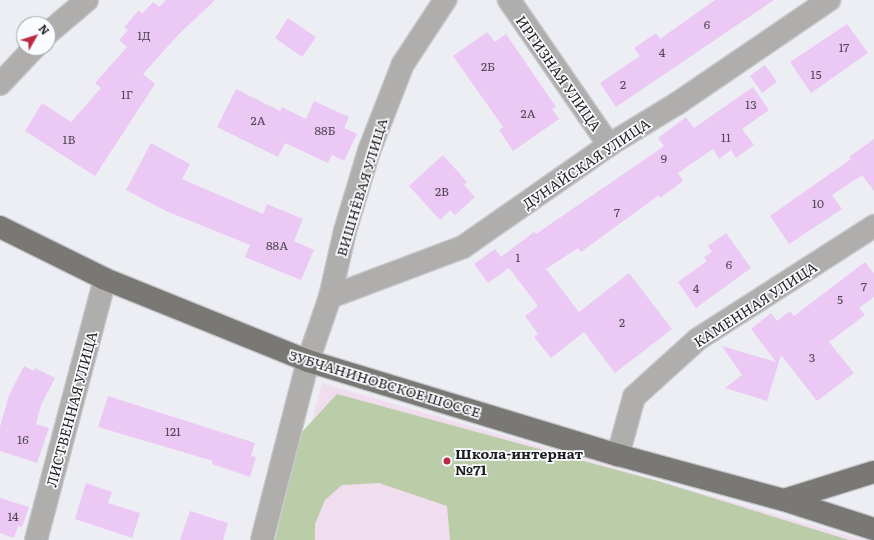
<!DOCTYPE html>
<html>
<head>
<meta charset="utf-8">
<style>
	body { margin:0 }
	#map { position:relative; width:874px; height:540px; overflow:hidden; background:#eceef3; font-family:Literata,serif }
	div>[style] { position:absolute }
	.education>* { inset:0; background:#f0deee }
	.green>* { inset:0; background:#bacca8 }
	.building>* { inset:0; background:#ecc8f5 }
	.roads { filter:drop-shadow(1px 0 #c7c9cd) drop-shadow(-1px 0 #c7c9cd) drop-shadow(0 1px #c7c9cd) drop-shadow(0 -1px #c7c9cd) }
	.minor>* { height:22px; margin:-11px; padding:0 11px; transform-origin:11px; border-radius:11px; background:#afaeac }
	.major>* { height:22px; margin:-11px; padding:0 11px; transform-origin:11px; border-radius:11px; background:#797874 }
	.dots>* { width:11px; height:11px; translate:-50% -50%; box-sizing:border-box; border:2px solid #fafbfe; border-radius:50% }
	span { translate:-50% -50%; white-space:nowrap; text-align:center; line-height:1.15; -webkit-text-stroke:3.5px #fafbfe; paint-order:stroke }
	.number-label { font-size:12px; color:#524855 }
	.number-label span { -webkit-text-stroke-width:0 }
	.street-label { font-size:14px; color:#1e1e20 }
	.poi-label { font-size:14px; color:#1e1e20; font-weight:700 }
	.left { translate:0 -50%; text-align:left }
	.north { position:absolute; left:16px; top:16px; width:40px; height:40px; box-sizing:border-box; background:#fafbfe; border:1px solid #a2a3a5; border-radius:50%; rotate:51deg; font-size:11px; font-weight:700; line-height:16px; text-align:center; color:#1e1e20 }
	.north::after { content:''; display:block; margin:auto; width:14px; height:18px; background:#bc2b41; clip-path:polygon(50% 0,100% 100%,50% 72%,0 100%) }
</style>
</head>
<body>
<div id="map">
	<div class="education">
		<div style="clip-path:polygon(322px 383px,863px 540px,280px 540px)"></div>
	</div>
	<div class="green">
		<div style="clip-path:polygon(337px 394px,661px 482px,849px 540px,450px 540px,447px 506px,379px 483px,342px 485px,325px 500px,315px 524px,315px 540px,275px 540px,301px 433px)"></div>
	</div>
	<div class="building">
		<div style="clip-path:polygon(166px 0,215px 0,178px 35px,143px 74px,155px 84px,95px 176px,25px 131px,42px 103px,71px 122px,101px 88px,95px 83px,127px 47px,119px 40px,128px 30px,124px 27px,139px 10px,142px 14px,153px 2px,159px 7px)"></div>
		<div style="clip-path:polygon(715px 0,774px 0,616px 107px,600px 83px,640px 56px,634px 48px,656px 33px,660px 39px)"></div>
		<div style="clip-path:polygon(288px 18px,316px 37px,302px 57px,275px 38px)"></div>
		<div style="clip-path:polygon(847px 24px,868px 53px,811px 93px,790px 62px)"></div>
		<div style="clip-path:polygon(487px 32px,495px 42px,506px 34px,556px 107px,552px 109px,559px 119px,513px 151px,499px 130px,503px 127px,453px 56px)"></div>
		<div style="clip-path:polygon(765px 65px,777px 82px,762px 93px,750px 76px)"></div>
		<div style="clip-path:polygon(753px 87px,769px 110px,742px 129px,754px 145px,736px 158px,731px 150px,719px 159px,713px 149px,678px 173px,683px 181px,660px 198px,659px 195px,581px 252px,578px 248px,546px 269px,579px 312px,629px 273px,672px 329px,615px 373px,584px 332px,551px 358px,534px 337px,538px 334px,525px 316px,538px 306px,509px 268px,488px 283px,474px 264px,495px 249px,501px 257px,534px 232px,536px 234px,641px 162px,664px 146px,658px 138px,686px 117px,694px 128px)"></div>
		<div style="clip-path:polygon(236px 89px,280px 111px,282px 107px,306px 119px,314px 101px,349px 117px,344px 128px,357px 134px,344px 161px,332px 155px,328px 163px,285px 143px,278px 157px,217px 127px)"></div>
		<div style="clip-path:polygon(874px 139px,874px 191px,862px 175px,832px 195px,842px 209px,789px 244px,770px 216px,851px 159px,849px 157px)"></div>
		<div style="clip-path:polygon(151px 143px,190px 164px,182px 179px,263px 214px,267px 204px,303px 219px,294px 241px,314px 250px,301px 280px,245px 257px,250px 245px,166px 211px,126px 190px)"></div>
		<div style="clip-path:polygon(443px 155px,467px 182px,464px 185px,475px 197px,455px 215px,450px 210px,440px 220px,409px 186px)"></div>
		<div style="clip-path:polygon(726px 233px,751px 268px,696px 308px,678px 282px,707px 261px,704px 257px,712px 252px,708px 246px)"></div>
		<div style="clip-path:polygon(865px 262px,874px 273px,874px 297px,859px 308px,865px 315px,829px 342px,854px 373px,817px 401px,781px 355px,767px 401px,725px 388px,742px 375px,722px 346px,776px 362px,751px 329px,771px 313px,777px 321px,790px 311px,794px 316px)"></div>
		<div style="clip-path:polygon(24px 366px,34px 371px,35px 368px,55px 378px,41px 405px,36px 424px,49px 428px,37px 463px,0 451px,0 427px,9px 395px)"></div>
		<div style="clip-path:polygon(108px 396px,255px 443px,251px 456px,256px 457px,250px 477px,212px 464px,213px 461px,98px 427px)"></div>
		<div style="clip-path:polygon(86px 483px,112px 492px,108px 503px,140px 513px,132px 538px,75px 519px)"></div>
		<div style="clip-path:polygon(0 498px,29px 507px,22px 527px,18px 526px,14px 538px,0 533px)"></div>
		<div style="clip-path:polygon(190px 511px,228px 523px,223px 540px,180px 540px)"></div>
	</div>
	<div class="roads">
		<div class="minor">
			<div style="left:509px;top:0;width:176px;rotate:55.4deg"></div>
			<div style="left:48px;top:33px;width:51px;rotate:-40.2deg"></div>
			<div style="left:0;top:84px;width:50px;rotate:-46.6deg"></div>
			<div style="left:330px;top:297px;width:142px;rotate:-20.6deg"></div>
			<div style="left:463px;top:247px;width:178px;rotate:-34.9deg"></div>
			<div style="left:609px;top:145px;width:81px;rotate:-31.3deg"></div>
			<div style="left:678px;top:103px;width:183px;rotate:-34.3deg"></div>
			<div style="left:618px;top:455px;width:60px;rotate:-74.6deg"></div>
			<div style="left:634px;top:397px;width:86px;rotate:-42.2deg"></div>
			<div style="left:698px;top:339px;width:209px;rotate:-32.7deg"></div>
			<div style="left:36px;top:540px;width:270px;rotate:-75.2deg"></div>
			<div style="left:262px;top:540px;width:185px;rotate:-75.6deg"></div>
			<div style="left:308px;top:361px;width:68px;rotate:-71deg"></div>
			<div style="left:330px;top:297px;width:68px;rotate:-77.2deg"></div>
			<div style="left:345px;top:231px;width:84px;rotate:-73.3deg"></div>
			<div style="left:369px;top:151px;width:93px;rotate:-68.7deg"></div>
			<div style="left:403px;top:64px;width:77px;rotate:-56.7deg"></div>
		</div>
		<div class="major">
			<div style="left:0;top:227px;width:117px;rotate:26.3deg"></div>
			<div style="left:105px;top:279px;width:219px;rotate:22deg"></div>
			<div style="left:308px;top:361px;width:324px;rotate:16.9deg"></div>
			<div style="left:618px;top:455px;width:172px;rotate:15.2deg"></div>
			<div style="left:784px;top:500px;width:95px;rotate:17.9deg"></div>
			<div style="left:784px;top:500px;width:94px;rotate:-17.3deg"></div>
		</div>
	</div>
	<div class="dots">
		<div style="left:447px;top:461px;background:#bc2b41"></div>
	</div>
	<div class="number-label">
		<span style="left:707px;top:25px">6</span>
		<span style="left:144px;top:36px">1Д</span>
		<span style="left:844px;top:48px">17</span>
		<span style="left:662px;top:53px">4</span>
		<span style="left:488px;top:67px">2Б</span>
		<span style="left:816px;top:75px">15</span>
		<span style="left:623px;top:85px">2</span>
		<span style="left:127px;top:95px">1Г</span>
		<span style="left:751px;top:105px">13</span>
		<span style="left:528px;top:114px">2А</span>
		<span style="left:258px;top:121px">2А</span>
		<span style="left:325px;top:131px">88Б</span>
		<span style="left:726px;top:138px">11</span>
		<span style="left:69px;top:140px">1В</span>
		<span style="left:664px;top:159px">9</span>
		<span style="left:442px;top:192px">2В</span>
		<span style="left:818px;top:204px">10</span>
		<span style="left:617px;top:213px">7</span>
		<span style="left:277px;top:246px">88А</span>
		<span style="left:518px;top:258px">1</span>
		<span style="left:729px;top:265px">6</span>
		<span style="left:864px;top:287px">7</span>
		<span style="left:696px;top:289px">4</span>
		<span style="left:840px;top:300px">5</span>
		<span style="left:622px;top:323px">2</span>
		<span style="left:812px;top:358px">3</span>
		<span style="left:173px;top:432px">121</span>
		<span style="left:23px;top:440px">16</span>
		<span style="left:13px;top:517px">14</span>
	</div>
	<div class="street-label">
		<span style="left:559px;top:73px;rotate:55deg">ИРГИЗНАЯ УЛИЦА</span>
		<span style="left:586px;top:163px;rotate:-34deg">ДУНАЙСКАЯ УЛИЦА</span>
		<span style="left:361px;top:187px;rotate:-73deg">ВИШНЁВАЯ УЛИЦА</span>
		<span style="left:755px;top:304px;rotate:-33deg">КАМЕННАЯ УЛИЦА</span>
		<span style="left:385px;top:383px;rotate:17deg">ЗУБЧАНИНОВСКОЕ ШОССЕ</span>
		<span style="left:71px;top:409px;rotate:-75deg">ЛИСТВЕННАЯ УЛИЦА</span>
	</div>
	<div class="poi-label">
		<span class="left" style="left:455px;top:461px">Школа-интернат<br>№71</span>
	</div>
	<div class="north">N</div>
</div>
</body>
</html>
